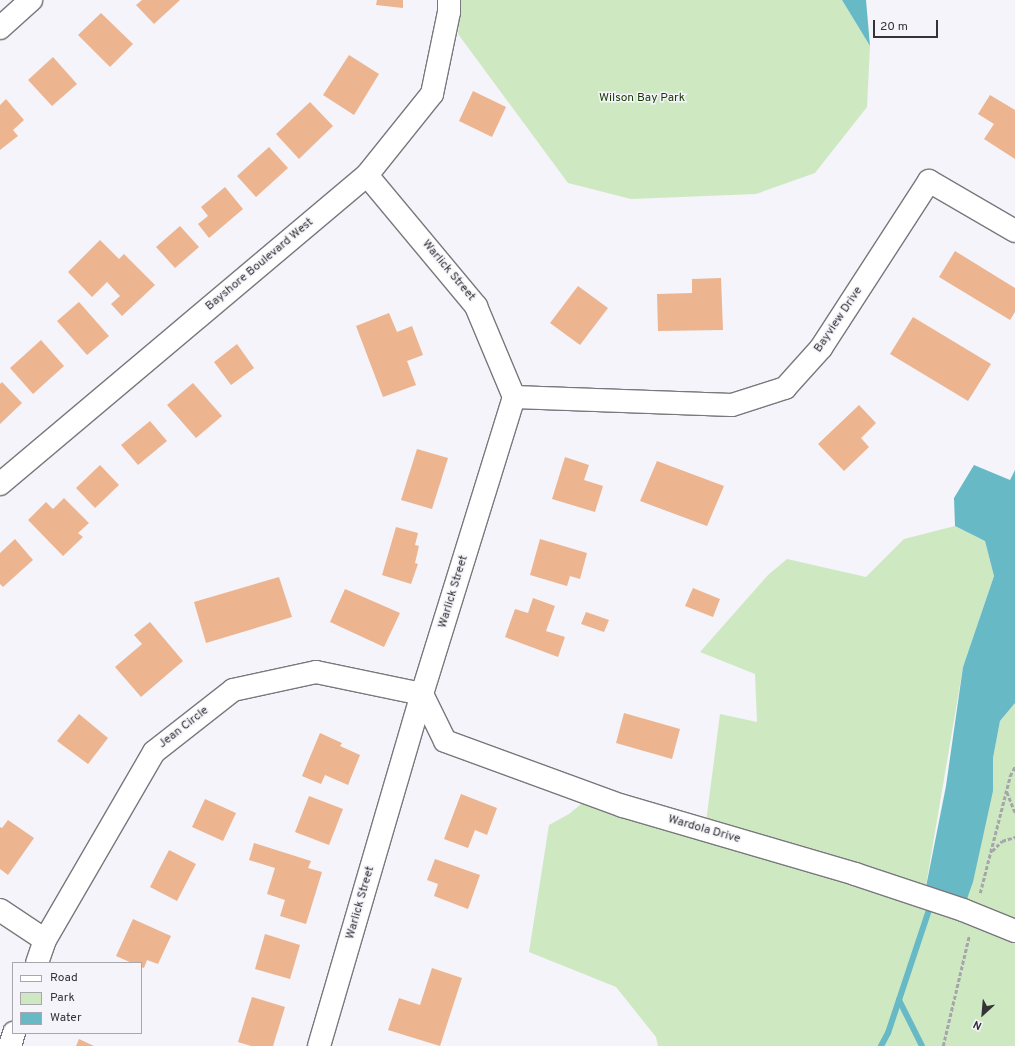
<!DOCTYPE html>
<html>
<head>
<meta charset="utf-8">
<style>
	body { margin:0 }
	#map { position:relative; width:1015px; height:1046px; overflow:hidden; background:#f4f4fa; font-family:Overpass,sans-serif }
	div>[style] { position:absolute }
	.green>* { inset:0; background:#cee9c2 }
	.water>* { inset:0; background:#67b9c6 }
	.stream>* { height:6px; margin:-3px; padding:0 3px; transform-origin:3px; border-radius:3px; background:#67b9c6 }
	.building>* { inset:0; background:#edb490 }
	.path>* { height:2.5px; margin-top:-1.25px; transform-origin:0; background:repeating-linear-gradient(90deg,#a6a6aa 0 4px,transparent 0 6px) }
	.roads { filter:drop-shadow(1px 0 #78787d) drop-shadow(-1px 0 #78787d) drop-shadow(0 1px #78787d) drop-shadow(0 -1px #78787d) }
	.minor>* { height:22px; margin:-11px; padding:0 11px; transform-origin:11px; border-radius:11px; background:#fff }
	span { translate:-50% -50%; white-space:nowrap; text-align:center; line-height:1.15; -webkit-text-stroke:3px #f4f4fa; paint-order:stroke }
	.park-label { font-size:12px; color:#163800 }
	.street-label { font-size:12px; color:#343436 }
	.legend { position:absolute; left:12px; top:962px; width:130px; height:72px; box-sizing:border-box; background:#f4f4fa; border:1px solid #a7a7ac; margin:0; padding:5px 7px; list-style:none; font-size:12px; color:#343436 }
	.legend li { display:flex; align-items:center; gap:8px; height:20px }
	.legend b { width:20px; border:1px solid #a7a7ac }
	.north { position:absolute; left:963px; top:994px; width:40px; height:40px; -webkit-text-stroke:3px #f4f4fa; paint-order:stroke; rotate:206deg; font-size:11px; font-weight:700; line-height:16px; text-align:center; color:#343436 }
	.north::after { content:''; display:block; margin:auto; width:14px; height:18px; background:#343436; clip-path:polygon(50% 0,100% 100%,50% 72%,0 100%) }
	.scale { position:absolute; left:873px; top:20px; width:65px; height:18px; box-sizing:border-box; border:2px solid #343436; border-top:0; padding-left:5px; font-size:12px; line-height:14px; white-space:nowrap; color:#343436; -webkit-text-stroke:3px #f4f4fa; paint-order:stroke }
</style>
</head>
<body>
<div id="map">
	<div class="green">
		<div style="clip-path:polygon(461px 0,842px 0,870px 46px,867px 107px,815px 173px,756px 194px,631px 199px,568px 183px,458px 34px)"></div>
		<div style="clip-path:polygon(955px 526px,985px 541px,994px 576px,963px 667px,924px 897px,993px 791px,993px 758px,1000px 721px,1015px 703px,1015px 1046px,658px 1046px,656px 1037px,616px 987px,529px 952px,549px 825px,569px 814px,592px 795px,705px 830px,720px 714px,757px 722px,755px 674px,700px 652px,768px 575px,787px 559px,866px 577px,904px 539px)"></div>
	</div>
	<div class="water">
		<div style="clip-path:polygon(842px 0,866px 0,870px 46px)"></div>
		<div style="clip-path:polygon(974px 465px,1010px 480px,1015px 470px,1015px 703px,1000px 721px,993px 758px,993px 791px,973px 882px,963px 910px,924px 897px,946px 786px,963px 667px,994px 576px,985px 541px,955px 526px,954px 498px)"></div>
	</div>
	<div class="stream">
		<div style="left:899px;top:1000px;width:51px;rotate:63.4deg"></div>
		<div style="left:881px;top:1046px;width:15px;rotate:-62deg"></div>
		<div style="left:888px;top:1033px;width:136px;rotate:-71.6deg"></div>
	</div>
	<div class="building">
		<div style="clip-path:polygon(142px 0,180px 0,154px 24px,136px 5px)"></div>
		<div style="clip-path:polygon(377px 0,403px 0,403px 8px,376px 5px)"></div>
		<div style="clip-path:polygon(101px 13px,133px 44px,110px 67px,78px 35px)"></div>
		<div style="clip-path:polygon(349px 55px,379px 74px,354px 115px,323px 95px)"></div>
		<div style="clip-path:polygon(53px 57px,77px 84px,52px 106px,28px 80px)"></div>
		<div style="clip-path:polygon(473px 91px,506px 107px,492px 137px,459px 121px)"></div>
		<div style="clip-path:polygon(990px 95px,1015px 110px,1015px 159px,984px 139px,994px 124px,978px 114px)"></div>
		<div style="clip-path:polygon(6px 99px,24px 120px,13px 130px,18px 136px,0 150px,0 105px)"></div>
		<div style="clip-path:polygon(310px 102px,333px 126px,299px 159px,276px 134px)"></div>
		<div style="clip-path:polygon(269px 147px,288px 168px,256px 197px,237px 176px)"></div>
		<div style="clip-path:polygon(225px 187px,243px 209px,209px 238px,198px 224px,208px 216px,201px 207px)"></div>
		<div style="clip-path:polygon(180px 226px,199px 247px,175px 268px,156px 247px)"></div>
		<div style="clip-path:polygon(100px 240px,119px 259px,124px 254px,155px 285px,122px 316px,111px 304px,120px 296px,107px 282px,92px 297px,68px 272px)"></div>
		<div style="clip-path:polygon(955px 251px,1015px 288px,1015px 312px,1010px 320px,939px 277px)"></div>
		<div style="clip-path:polygon(721px 278px,723px 330px,658px 331px,657px 294px,692px 293px,692px 279px)"></div>
		<div style="clip-path:polygon(578px 286px,608px 308px,580px 345px,550px 323px)"></div>
		<div style="clip-path:polygon(79px 302px,109px 336px,87px 355px,57px 321px)"></div>
		<div style="clip-path:polygon(389px 313px,397px 332px,412px 326px,423px 355px,407px 361px,416px 385px,383px 397px,356px 326px)"></div>
		<div style="clip-path:polygon(913px 317px,991px 364px,968px 401px,890px 354px)"></div>
		<div style="clip-path:polygon(41px 340px,64px 366px,33px 394px,10px 368px)"></div>
		<div style="clip-path:polygon(237px 344px,254px 368px,231px 385px,214px 362px)"></div>
		<div style="clip-path:polygon(2px 382px,22px 403px,0 424px,0 384px)"></div>
		<div style="clip-path:polygon(193px 383px,222px 416px,196px 438px,167px 405px)"></div>
		<div style="clip-path:polygon(859px 405px,876px 423px,861px 438px,869px 447px,844px 471px,818px 444px)"></div>
		<div style="clip-path:polygon(150px 421px,167px 441px,138px 465px,121px 445px)"></div>
		<div style="clip-path:polygon(417px 449px,448px 458px,432px 509px,401px 500px)"></div>
		<div style="clip-path:polygon(565px 457px,589px 465px,584px 480px,603px 486px,595px 512px,552px 499px)"></div>
		<div style="clip-path:polygon(657px 461px,724px 486px,707px 526px,640px 501px)"></div>
		<div style="clip-path:polygon(100px 465px,119px 485px,95px 508px,76px 488px)"></div>
		<div style="clip-path:polygon(64px 498px,89px 523px,78px 533px,83px 537px,63px 556px,28px 520px,46px 502px,53px 509px)"></div>
		<div style="clip-path:polygon(396px 527px,418px 533px,415px 545px,419px 546px,415px 563px,418px 564px,411px 584px,382px 575px)"></div>
		<div style="clip-path:polygon(15px 539px,33px 560px,3px 587px,0 584px,0 553px)"></div>
		<div style="clip-path:polygon(540px 539px,587px 553px,580px 579px,570px 576px,567px 586px,530px 575px)"></div>
		<div style="clip-path:polygon(279px 577px,292px 617px,206px 643px,194px 602px)"></div>
		<div style="clip-path:polygon(693px 588px,720px 599px,713px 617px,685px 606px)"></div>
		<div style="clip-path:polygon(345px 589px,400px 613px,384px 647px,330px 622px)"></div>
		<div style="clip-path:polygon(533px 598px,555px 606px,546px 631px,565px 637px,558px 657px,505px 637px,515px 609px,528px 613px)"></div>
		<div style="clip-path:polygon(586px 612px,609px 620px,604px 632px,581px 624px)"></div>
		<div style="clip-path:polygon(150px 622px,183px 661px,141px 697px,115px 667px,142px 644px,134px 635px)"></div>
		<div style="clip-path:polygon(624px 713px,680px 729px,672px 759px,616px 743px)"></div>
		<div style="clip-path:polygon(79px 714px,108px 738px,88px 764px,57px 741px)"></div>
		<div style="clip-path:polygon(320px 733px,342px 743px,340px 746px,360px 755px,348px 785px,325px 775px,321px 784px,302px 776px)"></div>
		<div style="clip-path:polygon(461px 794px,497px 808px,487px 835px,475px 830px,468px 848px,444px 839px)"></div>
		<div style="clip-path:polygon(309px 796px,343px 809px,329px 845px,295px 832px)"></div>
		<div style="clip-path:polygon(205px 799px,236px 813px,223px 841px,192px 827px)"></div>
		<div style="clip-path:polygon(8px 820px,34px 838px,8px 875px,0 869px,0 827px,2px 828px)"></div>
		<div style="clip-path:polygon(254px 843px,311px 861px,308px 868px,322px 872px,306px 924px,280px 916px,285px 900px,267px 894px,275px 868px,249px 860px)"></div>
		<div style="clip-path:polygon(169px 850px,196px 864px,177px 901px,150px 887px)"></div>
		<div style="clip-path:polygon(435px 859px,480px 875px,468px 909px,434px 896px,438px 884px,427px 880px)"></div>
		<div style="clip-path:polygon(133px 919px,171px 936px,158px 964px,147px 960px,144px 968px,141px 967px,141px 963px,132px 963px,116px 956px)"></div>
		<div style="clip-path:polygon(265px 934px,300px 945px,290px 979px,255px 969px)"></div>
		<div style="clip-path:polygon(432px 968px,462px 978px,440px 1046px,388px 1030px,399px 998px,420px 1005px)"></div>
		<div style="clip-path:polygon(252px 997px,285px 1007px,273px 1046px,251px 1046px,238px 1042px)"></div>
		<div style="clip-path:polygon(79px 1039px,94px 1046px,76px 1046px)"></div>
	</div>
	<div class="path">
		<div style="left:1007px;top:792px;width:22px;rotate:68deg"></div>
		<div style="left:992px;top:851px;width:14px;rotate:-45deg"></div>
		<div style="left:1002px;top:841px;width:14px;rotate:-17deg"></div>
		<div style="left:980px;top:893px;width:121px;rotate:-75.6deg"></div>
		<div style="left:1010px;top:776px;width:11px;rotate:-63deg"></div>
		<div style="left:943px;top:1046px;width:113px;rotate:-76.7deg"></div>
	</div>
	<div class="roads">
		<div class="minor">
			<div style="left:0;top:28px;width:42px;rotate:-42.1deg"></div>
			<div style="left:514px;top:397px;width:218px;rotate:2.1deg"></div>
			<div style="left:732px;top:405px;width:56px;rotate:-17.8deg"></div>
			<div style="left:785px;top:388px;width:54px;rotate:-48deg"></div>
			<div style="left:821px;top:348px;width:199px;rotate:-57.1deg"></div>
			<div style="left:929px;top:181px;width:99px;rotate:30.2deg"></div>
			<div style="left:0;top:484px;width:480px;rotate:-40.1deg"></div>
			<div style="left:367px;top:175px;width:104px;rotate:-51.3deg"></div>
			<div style="left:432px;top:94px;width:84px;rotate:-78.3deg"></div>
			<div style="left:449px;top:12px;width:12px;rotate:-90deg"></div>
			<div style="left:0;top:910px;width:54px;rotate:33.7deg"></div>
			<div style="left:37px;top:963px;width:24px;rotate:-71deg"></div>
			<div style="left:45px;top:940px;width:217px;rotate:-59.9deg"></div>
			<div style="left:154px;top:752px;width:100px;rotate:-38.1deg"></div>
			<div style="left:233px;top:690px;width:85px;rotate:-12.2deg"></div>
			<div style="left:316px;top:672px;width:108px;rotate:11.7deg"></div>
			<div style="left:422px;top:694px;width:52px;rotate:63.9deg"></div>
			<div style="left:445px;top:741px;width:189px;rotate:20.1deg"></div>
			<div style="left:623px;top:806px;width:242px;rotate:16.3deg"></div>
			<div style="left:855px;top:874px;width:114px;rotate:18.4deg"></div>
			<div style="left:963px;top:910px;width:56px;rotate:22deg"></div>
			<div style="left:10px;top:1046px;width:14px;rotate:-73deg"></div>
			<div style="left:319px;top:1046px;width:367px;rotate:-73.7deg"></div>
			<div style="left:422px;top:694px;width:311px;rotate:-72.8deg"></div>
			<div style="left:514px;top:397px;width:99px;rotate:-112.7deg"></div>
			<div style="left:476px;top:306px;width:170px;rotate:-129.8deg"></div>
		</div>
	</div>
	<div class="park-label">
		<span style="left:642px;top:99px">Wilson Bay Park</span>
	</div>
	<div class="street-label">
		<span style="left:260px;top:265px;rotate:-40deg">Bayshore Boulevard West</span>
		<span style="left:448px;top:271px;rotate:50deg">Warlick Street</span>
		<span style="left:839px;top:320px;rotate:-56deg">Bayview Drive</span>
		<span style="left:454px;top:592px;rotate:-73deg">Warlick Street</span>
		<span style="left:184px;top:728px;rotate:-38deg">Jean Circle</span>
		<span style="left:704px;top:830px;rotate:16deg">Wardola Drive</span>
		<span style="left:361px;top:903px;rotate:-74deg">Warlick Street</span>
	</div>
	<ul class="legend">
	<li><b style="height:5px;background:#fff"></b>Road</li>
	<li><b style="height:11px;background:#cee9c2"></b>Park</li>
	<li><b style="height:11px;background:#67b9c6"></b>Water</li>
	</ul>
	<div class="north">N</div>
	<div class="scale">20 m</div>
</div>
</body>
</html>
